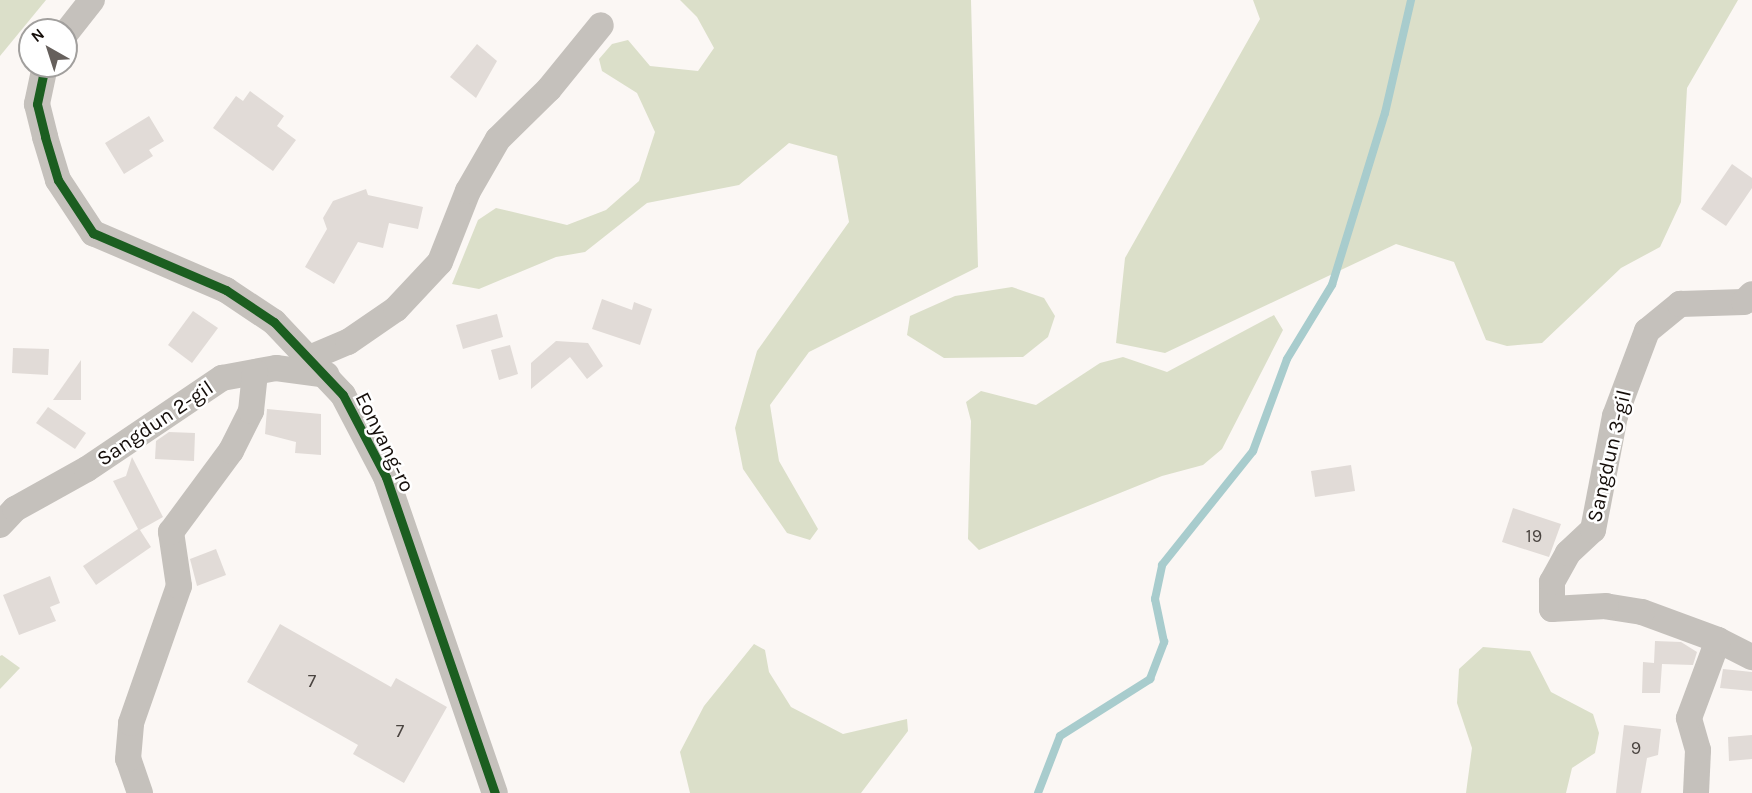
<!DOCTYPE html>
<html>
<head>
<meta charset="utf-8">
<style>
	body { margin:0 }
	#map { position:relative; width:1752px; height:793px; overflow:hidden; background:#fbf7f4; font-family:Karla,sans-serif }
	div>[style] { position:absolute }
	.green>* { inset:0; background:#dbdfc9 }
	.stream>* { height:8px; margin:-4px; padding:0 4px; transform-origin:4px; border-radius:4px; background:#a8cccd }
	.building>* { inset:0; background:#e1dbd7 }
	.minor>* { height:26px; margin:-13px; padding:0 13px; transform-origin:13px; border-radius:13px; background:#c5c1bc }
	.cycleway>* { height:9px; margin:-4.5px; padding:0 4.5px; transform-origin:4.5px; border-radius:4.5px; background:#1b5e20 }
	span { translate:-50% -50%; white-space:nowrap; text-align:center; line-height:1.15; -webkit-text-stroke:5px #fff; paint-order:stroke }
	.number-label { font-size:18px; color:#4a4440 }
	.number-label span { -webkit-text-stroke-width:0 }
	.street-label { font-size:21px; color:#150e0a }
	.north { position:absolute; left:18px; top:18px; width:60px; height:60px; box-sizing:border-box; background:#fff; border:2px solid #a19f9d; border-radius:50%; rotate:321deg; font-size:16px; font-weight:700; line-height:24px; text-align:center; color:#150e0a }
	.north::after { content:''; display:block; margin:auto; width:21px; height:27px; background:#66605c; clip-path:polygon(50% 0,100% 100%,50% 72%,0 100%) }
</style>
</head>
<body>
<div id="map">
	<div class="green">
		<div style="clip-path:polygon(0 0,46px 0,0 56px)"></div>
		<div style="clip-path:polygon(680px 0,971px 0,978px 267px,809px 352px,770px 405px,779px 461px,818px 529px,810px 540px,787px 533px,743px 469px,735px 428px,757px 351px,849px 222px,837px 156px,789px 143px,739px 185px,647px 203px,585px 252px,556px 257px,479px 289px,452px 284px,478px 220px,496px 208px,567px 225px,606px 210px,639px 181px,655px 132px,637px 93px,602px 71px,599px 59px,612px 44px,628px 40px,650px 66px,698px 71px,714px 48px,697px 17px)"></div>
		<div style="clip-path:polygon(1253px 0,1738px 0,1687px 88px,1681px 202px,1660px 247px,1621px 268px,1542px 343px,1507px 346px,1486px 340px,1454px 262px,1396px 244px,1165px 353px,1116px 343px,1125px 258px,1260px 19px)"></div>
		<div style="clip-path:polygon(1012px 287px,1044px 298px,1055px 316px,1048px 337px,1023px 357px,944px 358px,907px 335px,910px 316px,955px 296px)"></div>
		<div style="clip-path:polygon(1274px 315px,1283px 330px,1222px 449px,1203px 465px,1162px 476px,979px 550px,968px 539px,971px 421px,966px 402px,981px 391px,1036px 405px,1100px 363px,1123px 357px,1167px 372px)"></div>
		<div style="clip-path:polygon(754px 644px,765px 650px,769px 672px,791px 707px,843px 734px,907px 719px,908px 731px,861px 793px,690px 793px,680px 752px,704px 706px)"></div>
		<div style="clip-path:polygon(1483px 647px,1530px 651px,1551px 692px,1593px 714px,1599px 733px,1595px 753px,1572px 768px,1566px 793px,1466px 793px,1472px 748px,1457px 703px,1459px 669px)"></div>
		<div style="clip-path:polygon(2px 655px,20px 668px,0 689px,0 656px)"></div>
	</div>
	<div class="stream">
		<div style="left:1038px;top:793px;width:61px;rotate:-68.9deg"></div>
		<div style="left:1060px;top:736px;width:107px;rotate:-32.3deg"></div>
		<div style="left:1150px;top:679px;width:40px;rotate:-69deg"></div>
		<div style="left:1164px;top:642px;width:44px;rotate:-101.8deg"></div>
		<div style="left:1155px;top:599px;width:35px;rotate:-78deg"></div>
		<div style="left:1162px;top:565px;width:146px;rotate:-51.4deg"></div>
		<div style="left:1253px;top:451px;width:98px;rotate:-69.7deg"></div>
		<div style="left:1287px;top:359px;width:87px;rotate:-58.7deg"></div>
		<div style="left:1332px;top:285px;width:180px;rotate:-72.9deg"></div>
		<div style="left:1385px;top:113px;width:116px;rotate:-77deg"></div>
	</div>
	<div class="building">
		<div style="clip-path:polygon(477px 44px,497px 61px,476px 98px,450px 77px)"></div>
		<div style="clip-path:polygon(250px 91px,284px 116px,277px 126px,296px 140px,273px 171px,213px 128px,236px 96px,243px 101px)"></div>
		<div style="clip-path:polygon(149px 116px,164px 141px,149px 150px,153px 156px,124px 174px,105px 143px)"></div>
		<div style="clip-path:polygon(1732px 164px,1752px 178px,1752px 188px,1726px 226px,1701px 209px)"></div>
		<div style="clip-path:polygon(366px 189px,368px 195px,423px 207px,418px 229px,389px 223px,383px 248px,358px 242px,334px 284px,305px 267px,327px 229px,323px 218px,333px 201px)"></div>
		<div style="clip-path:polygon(602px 299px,632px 310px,634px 302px,652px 309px,640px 345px,592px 329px)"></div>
		<div style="clip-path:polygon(193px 311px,218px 328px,192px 363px,168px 345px)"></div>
		<div style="clip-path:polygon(497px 314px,503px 337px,463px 349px,456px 325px)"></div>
		<div style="clip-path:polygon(556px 341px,588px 343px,603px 366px,587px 379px,570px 357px,531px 389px,531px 363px)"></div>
		<div style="clip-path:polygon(510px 345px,518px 374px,499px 380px,491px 350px)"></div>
		<div style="clip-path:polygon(13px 348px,49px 349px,48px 375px,12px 373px)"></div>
		<div style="clip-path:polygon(81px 360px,81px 400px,53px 400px)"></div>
		<div style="clip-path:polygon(48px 407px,86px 433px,75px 449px,36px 423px)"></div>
		<div style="clip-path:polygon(267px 409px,321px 414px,321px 455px,295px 453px,296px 442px,265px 434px)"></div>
		<div style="clip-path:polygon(169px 432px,195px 433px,194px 461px,155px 459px,156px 441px)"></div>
		<div style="clip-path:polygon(132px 457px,163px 517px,140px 530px,151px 547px,96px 585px,83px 566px,138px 529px,113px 481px,126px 476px)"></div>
		<div style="clip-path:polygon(1351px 465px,1355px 491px,1315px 497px,1311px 471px)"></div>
		<div style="clip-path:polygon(1513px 508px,1561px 524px,1549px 557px,1502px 542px)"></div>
		<div style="clip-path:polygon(216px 549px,226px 575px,197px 586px,190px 559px)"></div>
		<div style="clip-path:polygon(50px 576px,60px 603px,50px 607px,56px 621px,19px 635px,3px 595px)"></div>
		<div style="clip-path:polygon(280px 624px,391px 687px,396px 678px,447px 707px,404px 783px,353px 754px,358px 745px,247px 682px)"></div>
		<div style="clip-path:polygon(1655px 641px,1681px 642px,1697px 652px,1693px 665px,1662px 664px,1660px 693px,1642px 693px,1643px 662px,1654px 663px)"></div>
		<div style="clip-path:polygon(1723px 669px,1752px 672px,1752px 691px,1720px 688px)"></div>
		<div style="clip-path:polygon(1624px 725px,1661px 729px,1658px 755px,1647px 758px,1641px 793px,1616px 793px)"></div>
		<div style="clip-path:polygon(1752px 735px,1752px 759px,1729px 761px,1728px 737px)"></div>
	</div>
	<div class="minor">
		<div style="left:66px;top:33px;width:42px;rotate:-51.8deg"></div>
		<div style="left:45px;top:66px;width:39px;rotate:102deg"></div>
		<div style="left:37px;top:104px;width:34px;rotate:76deg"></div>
		<div style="left:45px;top:137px;width:45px;rotate:73.2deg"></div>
		<div style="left:58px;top:180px;width:64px;rotate:56.6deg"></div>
		<div style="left:93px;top:233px;width:145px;rotate:23.2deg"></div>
		<div style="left:226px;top:290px;width:58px;rotate:33.7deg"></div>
		<div style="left:274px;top:322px;width:100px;rotate:46.6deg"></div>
		<div style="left:343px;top:395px;width:93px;rotate:62.3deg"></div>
		<div style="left:386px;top:477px;width:334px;rotate:71deg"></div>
		<div style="left:312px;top:357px;width:39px;rotate:-23deg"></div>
		<div style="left:348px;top:342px;width:58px;rotate:-34.5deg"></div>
		<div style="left:396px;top:309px;width:64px;rotate:-46.9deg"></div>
		<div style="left:440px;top:262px;width:76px;rotate:-68.5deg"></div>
		<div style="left:468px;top:191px;width:60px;rotate:-60deg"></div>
		<div style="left:498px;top:139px;width:71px;rotate:-44.4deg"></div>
		<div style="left:549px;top:89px;width:82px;rotate:-50.9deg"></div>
		<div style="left:0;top:525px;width:22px;rotate:-47deg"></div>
		<div style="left:15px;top:509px;width:82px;rotate:-29.1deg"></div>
		<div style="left:87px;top:469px;width:163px;rotate:-34deg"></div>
		<div style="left:222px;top:378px;width:55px;rotate:-10.5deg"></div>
		<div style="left:276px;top:368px;width:51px;rotate:7.8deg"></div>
		<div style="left:1718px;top:640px;width:38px;rotate:27deg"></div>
		<div style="left:140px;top:793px;width:36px;rotate:-109deg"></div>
		<div style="left:128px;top:759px;width:36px;rotate:-85deg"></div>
		<div style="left:131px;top:723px;width:145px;rotate:-70.7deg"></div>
		<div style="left:179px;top:586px;width:55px;rotate:-98.4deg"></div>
		<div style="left:171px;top:532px;width:101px;rotate:-53.5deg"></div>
		<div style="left:231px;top:451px;width:45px;rotate:-63.4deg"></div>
		<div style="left:251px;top:411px;width:39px;rotate:-84deg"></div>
		<div style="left:1696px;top:793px;width:43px;rotate:-87.3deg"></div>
		<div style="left:1698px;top:750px;width:33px;rotate:-106deg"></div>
		<div style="left:1689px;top:718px;width:83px;rotate:-69.6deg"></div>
		<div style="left:1718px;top:640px;width:81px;rotate:-159.8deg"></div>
		<div style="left:1642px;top:612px;width:36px;rotate:-171deg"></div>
		<div style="left:1606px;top:606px;width:54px;rotate:176.8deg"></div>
		<div style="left:1552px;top:609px;width:27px;rotate:-90deg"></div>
		<div style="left:1552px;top:582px;width:33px;rotate:-61deg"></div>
		<div style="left:1568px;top:553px;width:34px;rotate:-43deg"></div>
		<div style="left:1593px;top:530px;width:116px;rotate:-79.1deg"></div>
		<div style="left:1615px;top:416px;width:91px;rotate:-69.4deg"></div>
		<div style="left:1647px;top:331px;width:43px;rotate:-39.3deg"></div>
		<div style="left:1680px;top:304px;width:64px;rotate:-1.8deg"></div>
		<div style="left:1744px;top:302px;width:11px;rotate:-45deg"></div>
	</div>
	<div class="cycleway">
		<div style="left:45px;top:66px;width:39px;rotate:102deg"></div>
		<div style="left:37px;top:104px;width:34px;rotate:76deg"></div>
		<div style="left:45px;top:137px;width:45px;rotate:73.2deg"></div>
		<div style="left:58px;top:180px;width:64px;rotate:56.6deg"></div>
		<div style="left:93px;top:233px;width:145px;rotate:23.2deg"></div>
		<div style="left:226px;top:290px;width:58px;rotate:33.7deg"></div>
		<div style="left:274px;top:322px;width:100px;rotate:46.6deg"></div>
		<div style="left:343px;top:395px;width:93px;rotate:62.3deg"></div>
		<div style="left:386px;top:477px;width:334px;rotate:71deg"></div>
	</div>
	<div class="number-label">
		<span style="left:1534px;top:536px">19</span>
		<span style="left:312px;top:681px">7</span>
		<span style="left:400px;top:731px">7</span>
		<span style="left:1636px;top:748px">9</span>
	</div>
	<div class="street-label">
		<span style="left:155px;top:423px;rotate:-34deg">Sangdun 2-gil</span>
		<span style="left:385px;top:442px;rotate:64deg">Eonyang-ro</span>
		<span style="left:1609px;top:456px;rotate:-77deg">Sangdun 3-gil</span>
	</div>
	<div class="north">N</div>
</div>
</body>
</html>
